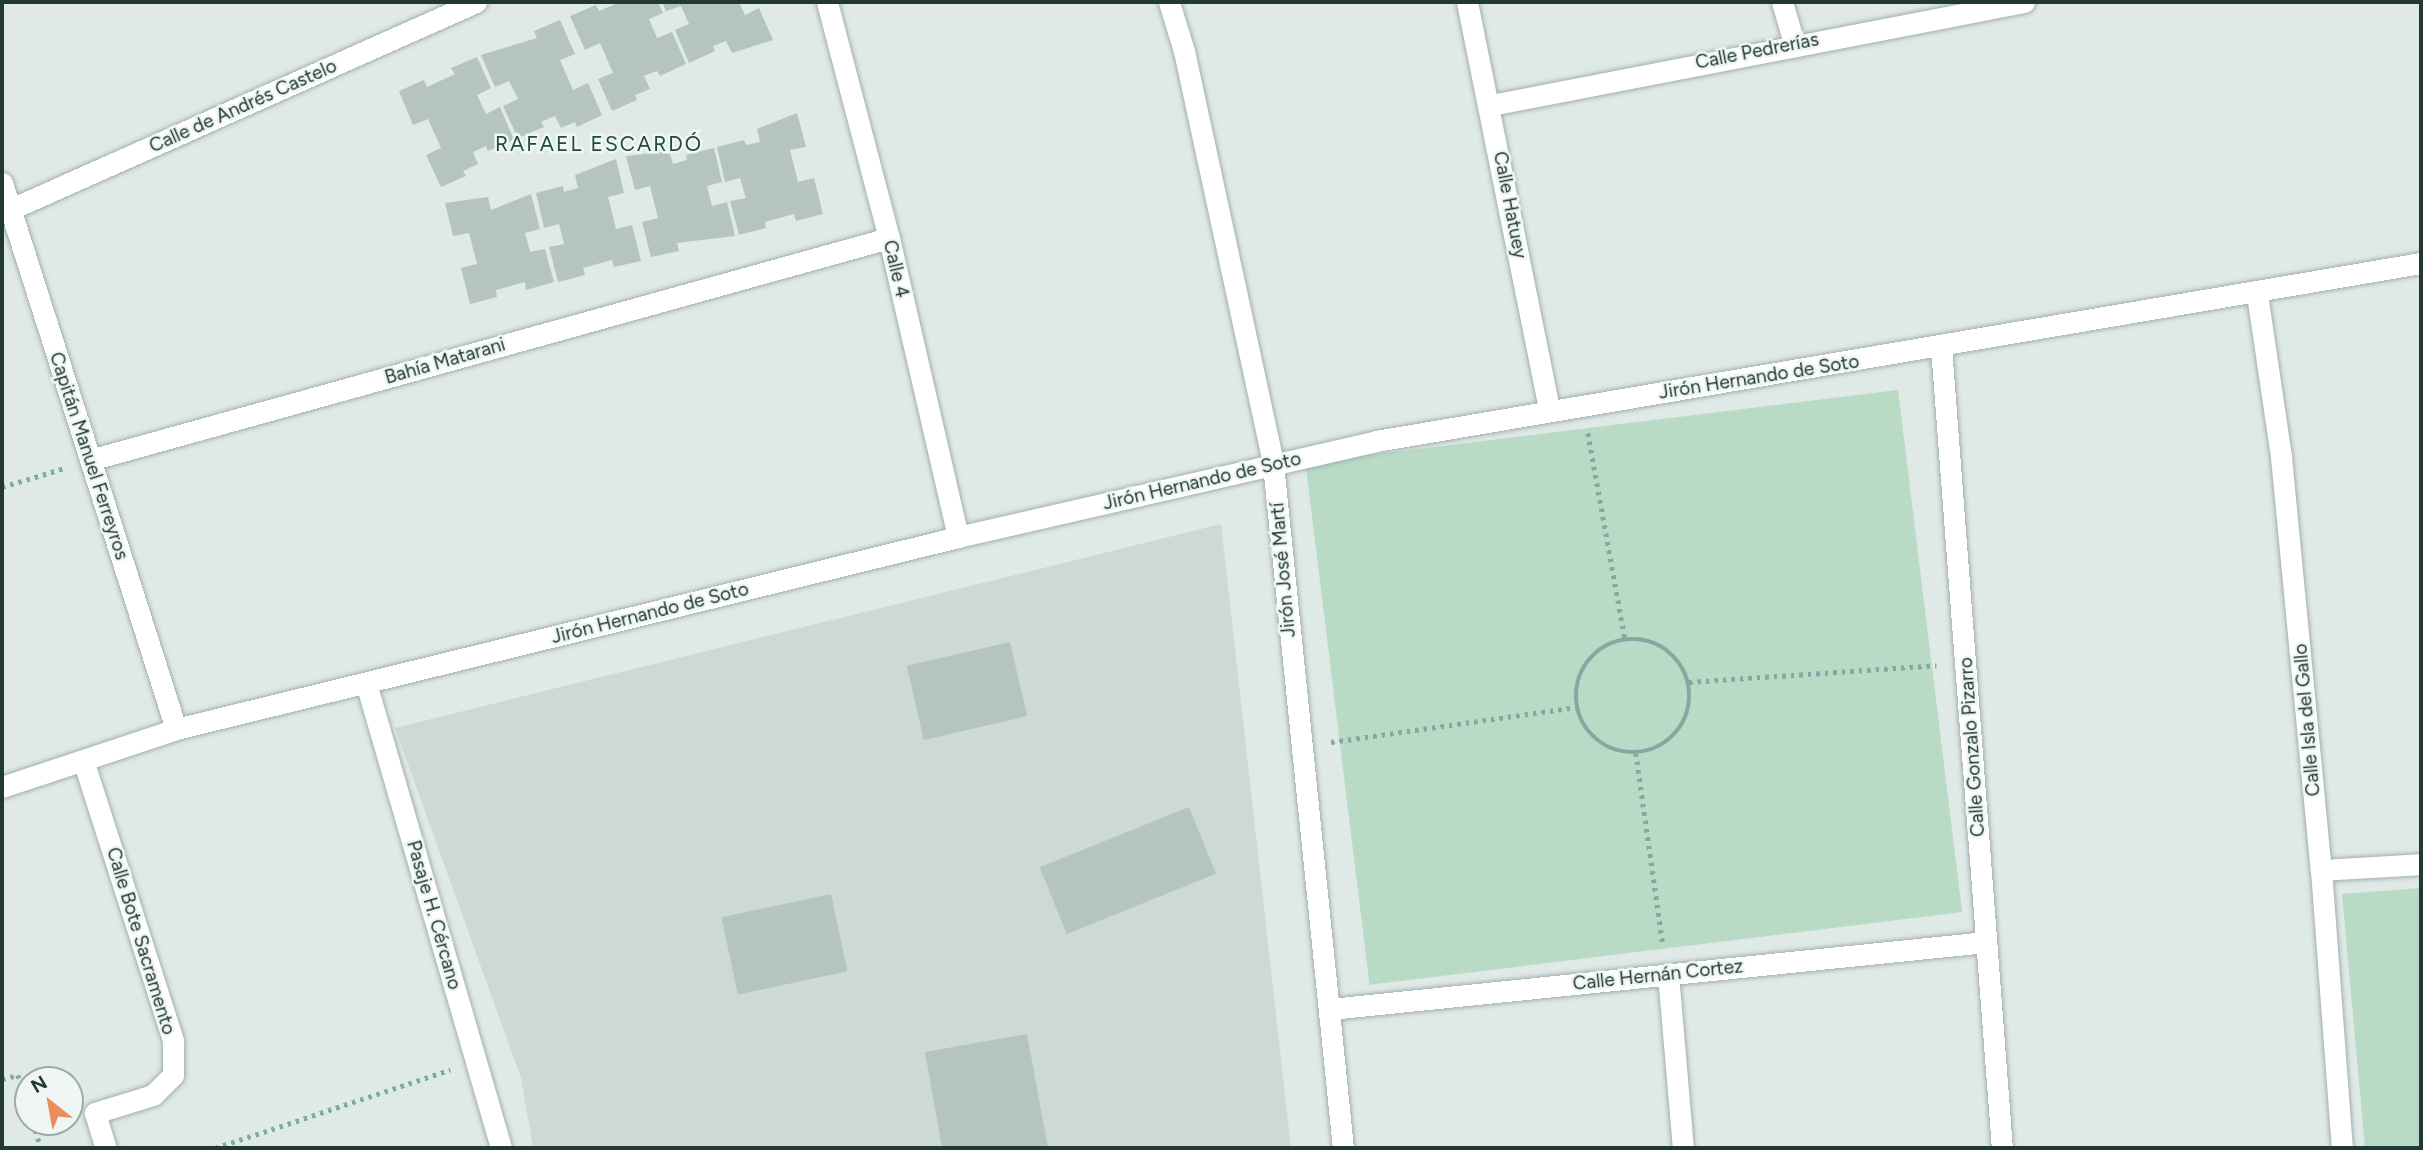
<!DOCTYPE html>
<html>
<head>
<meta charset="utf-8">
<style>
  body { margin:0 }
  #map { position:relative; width:2423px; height:1150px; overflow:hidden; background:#dfe9e6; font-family:Figtree,sans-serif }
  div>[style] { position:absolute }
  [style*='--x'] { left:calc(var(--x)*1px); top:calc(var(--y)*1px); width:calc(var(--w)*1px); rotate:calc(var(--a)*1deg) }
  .built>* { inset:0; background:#cdd9d5 }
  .green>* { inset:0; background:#b9dac5; transform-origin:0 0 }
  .building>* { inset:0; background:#b5c4bf; transform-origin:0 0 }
  .path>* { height:4.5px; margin-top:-2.25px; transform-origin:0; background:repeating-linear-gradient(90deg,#81aba2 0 3.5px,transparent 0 8.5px) }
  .path>.ring { margin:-2.25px; padding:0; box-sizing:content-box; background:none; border:4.5px solid #81aba2; border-radius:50% }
  .roads { filter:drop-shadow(0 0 2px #a2b0ad) drop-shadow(0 0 2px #a2b0ad) }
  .minor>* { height:21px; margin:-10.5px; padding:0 10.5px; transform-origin:10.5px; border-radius:10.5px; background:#fff }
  span { translate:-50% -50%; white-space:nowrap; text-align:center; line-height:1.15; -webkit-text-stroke:5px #eff6f3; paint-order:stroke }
  .street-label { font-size:19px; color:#213834 }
  .neighbourhood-label { font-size:21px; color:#1f4943; letter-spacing:2px }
  .frame { position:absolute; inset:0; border:4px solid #213834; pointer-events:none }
  .north { position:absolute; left:14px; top:1066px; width:70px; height:70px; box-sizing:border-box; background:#eff6f3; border:2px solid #9daaa7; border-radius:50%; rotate:329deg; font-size:19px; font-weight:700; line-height:28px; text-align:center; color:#213834 }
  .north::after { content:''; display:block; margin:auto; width:24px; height:32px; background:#e98d5e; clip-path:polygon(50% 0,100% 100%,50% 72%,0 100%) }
</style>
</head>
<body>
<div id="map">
  <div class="built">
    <div style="clip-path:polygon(1221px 524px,1291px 1148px,533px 1148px,521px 1078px,395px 728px)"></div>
  </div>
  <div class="green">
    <div style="left:1898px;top:390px;width:526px;height:597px;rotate:83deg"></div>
    <div style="clip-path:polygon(2421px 888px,2421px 1148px,2365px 1148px,2342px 894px)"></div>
  </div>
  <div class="building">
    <div style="clip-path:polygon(620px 2px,658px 2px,663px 13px,649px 19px,657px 38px,672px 32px,686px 64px,660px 76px,657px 71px,644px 76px,650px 89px,635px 95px,637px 100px,612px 111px,598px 79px,613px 73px,600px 43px,585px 50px,570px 16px,596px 5px,599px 11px)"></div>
    <div style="clip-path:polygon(662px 2px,739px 2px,745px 15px,759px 8px,773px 40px,732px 53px,726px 41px,713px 46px,715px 51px,689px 63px,675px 30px,689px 24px,681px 6px,666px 11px)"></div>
    <div style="clip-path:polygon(560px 20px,575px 54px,560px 60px,573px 90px,588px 83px,602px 115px,577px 127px,575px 122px,561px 128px,555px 116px,541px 122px,544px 127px,518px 138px,503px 106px,518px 99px,509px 81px,495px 87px,481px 55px,537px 38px,534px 31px)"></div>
    <div style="clip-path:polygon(477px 57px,491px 88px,477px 95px,486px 114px,500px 107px,514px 140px,488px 151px,486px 146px,473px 152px,478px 164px,463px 171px,466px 176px,441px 187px,426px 155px,441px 148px,428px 119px,413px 125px,399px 91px,424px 80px,427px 87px,455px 74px,451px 68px)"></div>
    <div style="clip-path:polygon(797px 113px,806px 147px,790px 150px,798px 182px,814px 178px,823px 214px,796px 221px,794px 214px,765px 222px,766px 228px,739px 235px,730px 201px,746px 198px,740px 178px,725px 182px,717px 147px,744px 140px,746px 145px,760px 142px,757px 129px)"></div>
    <div style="clip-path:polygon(714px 148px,722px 182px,707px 186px,712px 206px,727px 202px,735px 236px,677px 243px,679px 251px,651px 257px,642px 222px,658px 218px,650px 186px,635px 190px,626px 156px,669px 151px,673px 164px,687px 160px,686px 155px)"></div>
    <div style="clip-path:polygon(616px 159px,624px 193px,608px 197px,616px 229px,632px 225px,641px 261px,614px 267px,612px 260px,583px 268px,585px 275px,558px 282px,549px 247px,564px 244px,559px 224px,544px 228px,536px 193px,563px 186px,564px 192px,578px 188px,575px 175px)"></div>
    <div style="clip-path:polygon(531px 194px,540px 229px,525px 233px,530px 252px,545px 249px,554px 282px,526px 290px,525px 282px,496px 290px,497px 297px,470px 304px,461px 268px,477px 264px,469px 233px,453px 236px,445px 203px,488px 197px,491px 210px)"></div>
    <div style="left:1010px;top:642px;width:76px;height:106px;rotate:77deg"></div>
    <div style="left:1189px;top:807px;width:72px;height:161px;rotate:68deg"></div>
    <div style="left:831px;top:894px;width:79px;height:112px;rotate:78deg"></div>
    <div style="clip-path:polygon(1027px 1034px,1048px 1148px,942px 1148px,925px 1052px)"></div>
  </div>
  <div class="path">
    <div style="--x:1588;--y:433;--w:209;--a:79.8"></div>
    <div style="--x:2;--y:487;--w:66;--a:-16.8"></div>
    <div class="ring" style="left:1576px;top:639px;width:109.5px;height:109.5px"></div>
    <div style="--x:1689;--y:682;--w:248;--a:-3.9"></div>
    <div style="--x:1331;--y:742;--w:247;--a:-8.1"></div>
    <div style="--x:1636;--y:753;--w:195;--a:82"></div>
    <div style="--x:2;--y:1079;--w:16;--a:-14"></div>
    <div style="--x:18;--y:1075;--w:34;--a:73"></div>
    <div style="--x:33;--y:1122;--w:27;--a:73"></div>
    <div style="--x:215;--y:1148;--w:248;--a:-18.4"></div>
  </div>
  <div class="roads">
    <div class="minor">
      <div style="--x:827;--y:2;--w:244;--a:75.3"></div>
      <div style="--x:889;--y:238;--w:307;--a:77"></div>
      <div style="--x:1169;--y:2;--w:51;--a:73"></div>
      <div style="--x:1184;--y:51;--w:422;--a:77.8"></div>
      <div style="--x:1273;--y:464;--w:688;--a:84.16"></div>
      <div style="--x:1467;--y:2;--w:414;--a:78.6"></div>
      <div style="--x:1782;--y:2;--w:43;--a:73.7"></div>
      <div style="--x:1491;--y:105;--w:543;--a:-10.94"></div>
      <div style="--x:2;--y:183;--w:573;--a:72.32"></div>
      <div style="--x:2;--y:213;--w:519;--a:-24"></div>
      <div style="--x:2257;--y:294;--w:165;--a:81.6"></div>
      <div style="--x:2281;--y:457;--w:415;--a:84.5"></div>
      <div style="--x:2321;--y:870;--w:279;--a:85.7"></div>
      <div style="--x:1941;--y:347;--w:803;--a:85.65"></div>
      <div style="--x:90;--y:460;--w:829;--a:-15.53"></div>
      <div style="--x:366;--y:683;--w:484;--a:73.8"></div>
      <div style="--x:84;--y:763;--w:292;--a:72.2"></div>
      <div style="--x:173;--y:1041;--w:34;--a:90"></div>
      <div style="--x:173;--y:1075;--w:28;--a:135"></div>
      <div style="--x:153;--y:1095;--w:61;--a:162.8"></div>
      <div style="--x:95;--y:1113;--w:37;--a:73"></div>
      <div style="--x:2;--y:787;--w:183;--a:-18.4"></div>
      <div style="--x:176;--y:729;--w:805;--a:-13.79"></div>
      <div style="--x:958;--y:537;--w:429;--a:-12.9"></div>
      <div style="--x:1376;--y:441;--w:1060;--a:-9.67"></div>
      <div style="--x:2321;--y:870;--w:100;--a:-3.4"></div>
      <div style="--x:1668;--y:974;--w:175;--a:85.1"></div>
      <div style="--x:1330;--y:1009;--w:659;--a:-5.83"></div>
    </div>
  </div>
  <div class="street-label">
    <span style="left:1757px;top:51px;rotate:-11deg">Calle Pedrerías</span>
    <span style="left:243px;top:106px;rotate:-24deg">Calle de Andrés Castelo</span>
    <span style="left:1510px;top:205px;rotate:79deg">Calle Hatuey</span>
    <span style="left:896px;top:269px;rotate:77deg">Calle 4</span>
    <span style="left:445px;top:361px;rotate:-16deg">Bahía Matarani</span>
    <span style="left:1759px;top:377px;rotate:-9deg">Jirón Hernando de Soto</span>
    <span style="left:89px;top:456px;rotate:72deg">Capitán Manuel Ferreyros</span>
    <span style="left:1202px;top:481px;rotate:-13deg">Jirón Hernando de Soto</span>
    <span style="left:1283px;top:570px;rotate:-95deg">Jirón José Martí</span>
    <span style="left:650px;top:613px;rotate:-14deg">Jirón Hernando de Soto</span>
    <span style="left:2307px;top:720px;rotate:-95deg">Calle Isla del Gallo</span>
    <span style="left:1972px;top:747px;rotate:-94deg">Calle Gonzalo Pizarro</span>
    <span style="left:434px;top:915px;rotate:74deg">Pasaje H. Cércano</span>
    <span style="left:141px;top:941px;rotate:73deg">Calle Bote Sacramento</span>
    <span style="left:1658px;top:975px;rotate:-6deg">Calle Hernán Cortez</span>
  </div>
  <div class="neighbourhood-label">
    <span style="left:599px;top:144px">RAFAEL ESCARDÓ</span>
  </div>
  <div class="frame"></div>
  <div class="north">N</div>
</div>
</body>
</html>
